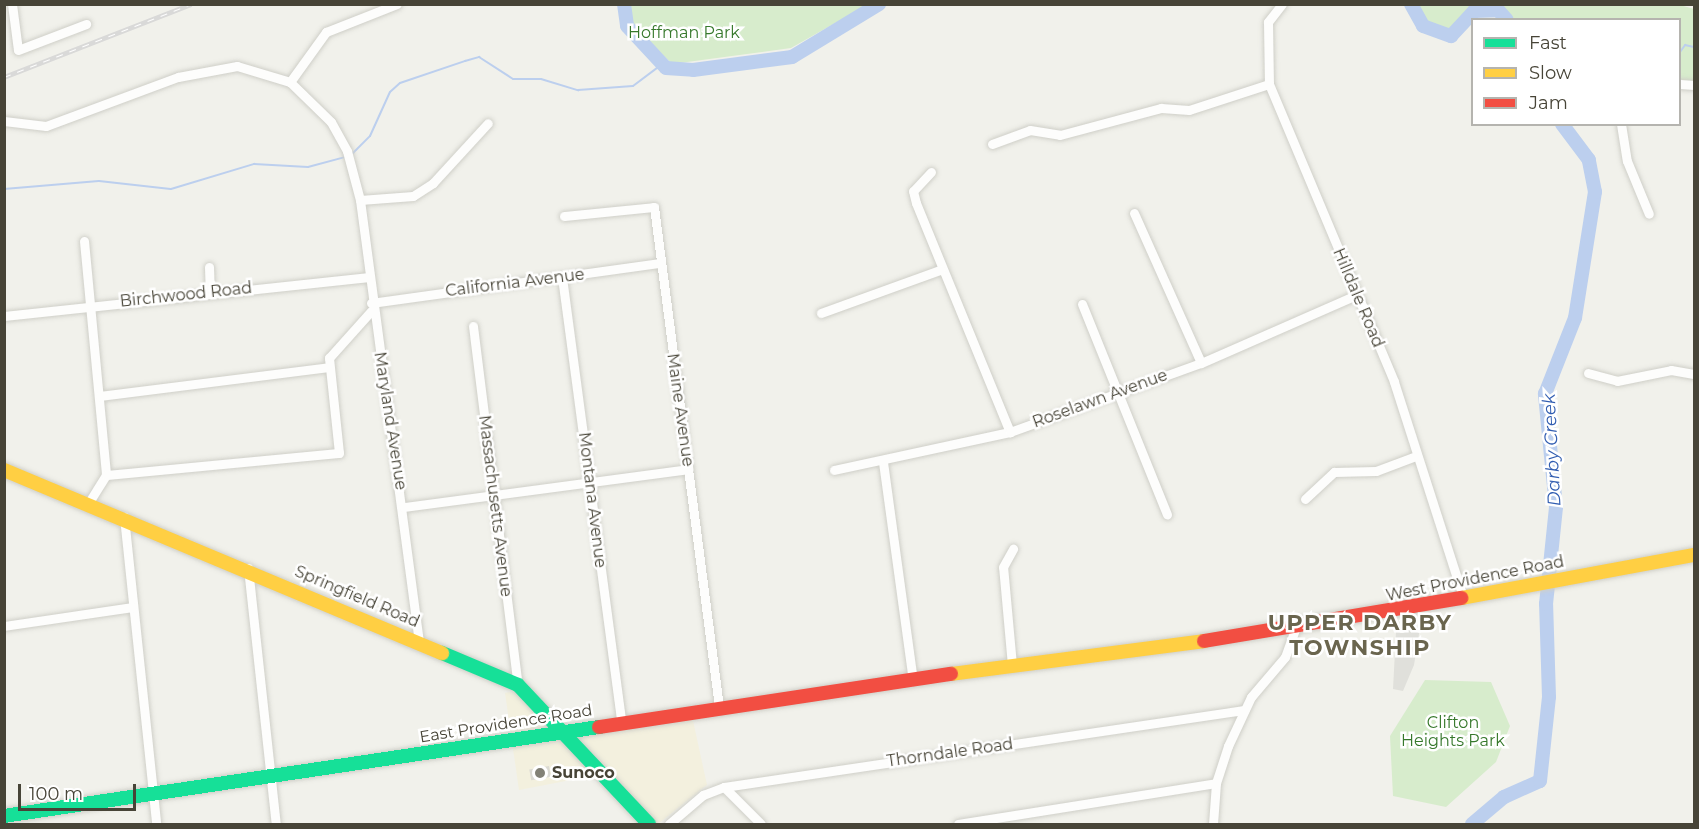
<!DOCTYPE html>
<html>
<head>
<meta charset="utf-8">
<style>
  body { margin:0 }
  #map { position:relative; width:1699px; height:829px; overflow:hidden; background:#f1f1eb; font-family:Montserrat,sans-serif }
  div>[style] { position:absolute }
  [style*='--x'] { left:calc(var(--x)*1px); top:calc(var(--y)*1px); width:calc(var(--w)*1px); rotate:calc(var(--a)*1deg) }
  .commercial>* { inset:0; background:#f3f0de }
  .green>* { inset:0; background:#d7eccc }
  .parking>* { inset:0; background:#e0e0db }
  .stream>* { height:2px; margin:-1px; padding:0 1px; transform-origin:1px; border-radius:1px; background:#bccfee }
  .river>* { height:14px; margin:-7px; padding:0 7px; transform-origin:7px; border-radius:7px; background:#bccfee }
  .building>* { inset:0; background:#dbdad3; transform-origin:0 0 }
  .roads { filter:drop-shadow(0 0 2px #cfcfc8) drop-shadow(0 0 2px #cfcfc8) }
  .street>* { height:9px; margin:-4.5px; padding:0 4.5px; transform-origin:4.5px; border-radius:4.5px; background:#fdfdfc }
  .fast>* { height:14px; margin:-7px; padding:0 7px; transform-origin:7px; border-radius:7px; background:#16e098 }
  .slow>* { height:14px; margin:-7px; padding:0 7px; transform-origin:7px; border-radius:7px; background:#ffcf43 }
  .jam>* { height:14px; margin:-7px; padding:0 7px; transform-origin:7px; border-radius:7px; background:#f24e42 }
  .rail>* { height:4.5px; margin-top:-2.25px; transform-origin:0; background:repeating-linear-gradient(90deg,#fff 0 7px,#d9d9d8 0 14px); box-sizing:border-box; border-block:2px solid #d9d9d8 }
  .dots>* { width:16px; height:16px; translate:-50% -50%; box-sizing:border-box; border:3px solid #fff; border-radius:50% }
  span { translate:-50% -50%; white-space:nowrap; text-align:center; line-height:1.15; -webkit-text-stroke:5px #fff; paint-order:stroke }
  .park-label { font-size:16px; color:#36782b }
  .street-label { font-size:16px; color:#474437 }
  .poi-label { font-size:16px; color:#474437; font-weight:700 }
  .left { translate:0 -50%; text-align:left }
  .water-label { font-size:18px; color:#315db1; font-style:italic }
  .district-label { font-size:22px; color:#6a654e; font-weight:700; letter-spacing:1.5px }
  .frame { position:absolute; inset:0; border:6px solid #474437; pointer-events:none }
  .legend { position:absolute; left:1471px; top:18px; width:210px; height:108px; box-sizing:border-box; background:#fff; border:2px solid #b5b4af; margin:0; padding:8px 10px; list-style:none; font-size:18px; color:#474437 }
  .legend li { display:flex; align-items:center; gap:12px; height:30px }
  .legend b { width:30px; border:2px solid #b5b4af }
  .scale { position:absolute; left:18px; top:784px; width:118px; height:27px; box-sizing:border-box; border:3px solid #474437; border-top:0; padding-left:8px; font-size:18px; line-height:21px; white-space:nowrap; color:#474437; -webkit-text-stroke:4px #fff; paint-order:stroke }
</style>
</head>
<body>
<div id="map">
  <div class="commercial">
    <div style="clip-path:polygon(516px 691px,545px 727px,577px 736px,692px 716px,707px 785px,658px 824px,607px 773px,519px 790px,505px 693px)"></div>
  </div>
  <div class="green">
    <div style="clip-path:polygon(629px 5px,629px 4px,867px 5px,791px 48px,672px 64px,631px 22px)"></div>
    <div style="clip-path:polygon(1411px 5px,1680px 5px,1694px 9px,1694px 85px,1680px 79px,1680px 20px,1507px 20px,1498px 10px,1474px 11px,1451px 36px,1423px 26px)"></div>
    <div style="clip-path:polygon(1425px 680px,1491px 682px,1510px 726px,1496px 762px,1446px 807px,1393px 796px,1390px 736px)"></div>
  </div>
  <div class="parking">
    <div style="clip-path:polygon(1411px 624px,1420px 628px,1414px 665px,1403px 691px,1393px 689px,1396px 632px,1404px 633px)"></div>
  </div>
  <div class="stream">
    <div style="--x:1680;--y:52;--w:9;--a:-54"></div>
    <div style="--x:1685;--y:45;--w:9;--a:13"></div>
    <div style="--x:351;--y:155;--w:27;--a:-45"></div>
    <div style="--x:370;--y:136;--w:48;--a:-65.6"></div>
    <div style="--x:390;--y:92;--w:13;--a:-42"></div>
    <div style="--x:400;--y:83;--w:69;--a:-18.7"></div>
    <div style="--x:465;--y:61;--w:15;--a:-16"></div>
    <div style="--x:479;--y:57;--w:40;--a:32.9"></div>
    <div style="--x:513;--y:79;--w:28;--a:0"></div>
    <div style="--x:541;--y:79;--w:39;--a:17"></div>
    <div style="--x:578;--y:90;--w:55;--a:-4.2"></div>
    <div style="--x:633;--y:86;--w:36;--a:-37"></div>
    <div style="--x:4;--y:189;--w:95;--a:-4.8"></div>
    <div style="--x:99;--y:181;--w:72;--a:6.3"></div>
    <div style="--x:171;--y:189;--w:87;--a:-16.8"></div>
    <div style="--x:254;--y:164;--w:54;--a:3.2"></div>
    <div style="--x:308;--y:167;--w:39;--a:-15"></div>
  </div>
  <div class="river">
    <div style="--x:624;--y:4;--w:22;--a:82"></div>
    <div style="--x:627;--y:26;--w:57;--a:47.1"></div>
    <div style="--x:666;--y:68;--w:27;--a:4"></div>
    <div style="--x:693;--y:70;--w:100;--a:-7.5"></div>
    <div style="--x:792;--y:57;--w:102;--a:-31.3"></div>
    <div style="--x:1411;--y:4;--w:25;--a:61"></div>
    <div style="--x:1423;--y:26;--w:30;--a:20"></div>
    <div style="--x:1451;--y:36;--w:34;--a:-47"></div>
    <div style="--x:1474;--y:11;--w:24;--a:-2"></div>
    <div style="--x:1498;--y:10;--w:13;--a:48"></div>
    <div style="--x:1472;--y:824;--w:42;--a:-40.2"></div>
    <div style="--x:1504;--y:797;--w:39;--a:-24"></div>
    <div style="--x:1540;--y:781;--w:84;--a:-83.9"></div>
    <div style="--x:1549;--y:697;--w:93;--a:-91.8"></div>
    <div style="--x:1546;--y:604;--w:98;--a:-84.1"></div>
    <div style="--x:1556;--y:507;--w:114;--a:-95.6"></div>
    <div style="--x:1545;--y:394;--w:82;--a:-68.5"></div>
    <div style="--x:1575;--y:318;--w:128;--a:-81"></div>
    <div style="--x:1595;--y:192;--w:33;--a:-101"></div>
    <div style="--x:1589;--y:160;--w:45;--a:-126.9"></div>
  </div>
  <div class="building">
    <div style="left:549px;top:766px;width:11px;height:20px;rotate:80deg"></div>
  </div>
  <div class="roads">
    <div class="street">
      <div style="--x:12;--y:4;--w:46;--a:82.6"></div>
      <div style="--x:18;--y:50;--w:73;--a:-20.9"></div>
      <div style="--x:1282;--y:4;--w:23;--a:128"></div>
      <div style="--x:1268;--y:22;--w:62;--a:89.1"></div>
      <div style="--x:1269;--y:84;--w:323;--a:67.2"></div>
      <div style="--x:1394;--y:382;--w:226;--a:72.2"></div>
      <div style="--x:290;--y:82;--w:62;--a:-54.2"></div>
      <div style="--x:326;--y:32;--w:76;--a:-21.5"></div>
      <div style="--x:1680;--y:84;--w:14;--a:4"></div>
      <div style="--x:4;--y:121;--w:42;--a:6.8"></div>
      <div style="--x:46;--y:126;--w:141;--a:-20.4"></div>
      <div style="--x:178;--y:77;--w:60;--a:-10.6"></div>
      <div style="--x:237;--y:66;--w:55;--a:16.8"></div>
      <div style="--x:290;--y:82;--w:57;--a:44.3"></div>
      <div style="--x:331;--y:122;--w:33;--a:61"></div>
      <div style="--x:347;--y:151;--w:51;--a:75.1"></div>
      <div style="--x:360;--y:200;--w:446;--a:82.4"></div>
      <div style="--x:1621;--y:124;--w:37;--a:81"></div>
      <div style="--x:1627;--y:161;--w:57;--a:67.5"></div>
      <div style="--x:992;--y:144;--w:40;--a:-20.2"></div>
      <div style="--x:1030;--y:130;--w:30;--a:9"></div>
      <div style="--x:1060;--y:135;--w:105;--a:-15"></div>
      <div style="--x:1161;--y:108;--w:28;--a:4"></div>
      <div style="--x:1189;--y:110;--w:84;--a:-18"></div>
      <div style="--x:931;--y:172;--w:26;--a:133"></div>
      <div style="--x:913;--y:191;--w:12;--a:76"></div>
      <div style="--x:916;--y:203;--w:248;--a:67.7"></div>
      <div style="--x:360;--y:200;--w:53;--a:-4.3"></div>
      <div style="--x:413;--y:196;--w:24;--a:-33"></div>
      <div style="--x:433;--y:183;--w:81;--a:-47.5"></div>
      <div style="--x:1134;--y:213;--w:164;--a:65.9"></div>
      <div style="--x:564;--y:216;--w:90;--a:-5.7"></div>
      <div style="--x:654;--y:207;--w:504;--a:82.59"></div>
      <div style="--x:84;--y:241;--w:235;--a:84.6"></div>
      <div style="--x:106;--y:475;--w:32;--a:122"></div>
      <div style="--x:209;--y:267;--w:26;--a:88"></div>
      <div style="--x:562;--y:277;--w:449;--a:82.4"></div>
      <div style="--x:371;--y:303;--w:292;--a:-7.9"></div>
      <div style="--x:1082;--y:304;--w:227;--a:68"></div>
      <div style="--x:821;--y:313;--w:127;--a:-19.9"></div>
      <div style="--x:4;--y:316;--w:365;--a:-6.1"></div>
      <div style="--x:473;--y:326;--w:362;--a:82.9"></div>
      <div style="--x:1588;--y:373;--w:30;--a:15"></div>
      <div style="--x:1617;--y:381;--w:55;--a:-11.5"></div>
      <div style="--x:1671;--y:370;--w:23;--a:10"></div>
      <div style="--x:100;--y:396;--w:230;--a:-7.2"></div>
      <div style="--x:883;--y:462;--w:221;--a:82.2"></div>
      <div style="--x:834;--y:470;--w:180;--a:-12.2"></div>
      <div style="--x:1010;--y:432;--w:203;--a:-19.9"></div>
      <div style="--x:1201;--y:363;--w:169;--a:-23.7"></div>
      <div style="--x:106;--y:475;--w:234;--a:-5.4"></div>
      <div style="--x:339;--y:453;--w:96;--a:-96"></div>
      <div style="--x:329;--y:358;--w:64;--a:-48.1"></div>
      <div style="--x:1305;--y:499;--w:40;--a:-43"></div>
      <div style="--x:1334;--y:472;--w:42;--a:-1.4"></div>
      <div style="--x:1376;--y:471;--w:43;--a:-20.6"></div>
      <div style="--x:404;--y:507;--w:287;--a:-7.6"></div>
      <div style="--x:124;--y:517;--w:309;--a:84"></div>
      <div style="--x:248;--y:568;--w:258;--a:83.8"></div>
      <div style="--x:4;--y:626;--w:129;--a:-8.4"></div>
      <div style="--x:1012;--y:665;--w:98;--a:-95.2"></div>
      <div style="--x:1003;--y:567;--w:21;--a:-61"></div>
      <div style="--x:724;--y:787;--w:52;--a:45"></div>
      <div style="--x:669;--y:824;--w:45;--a:-40.5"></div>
      <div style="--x:703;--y:795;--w:22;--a:-21"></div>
      <div style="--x:724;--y:787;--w:526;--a:-8.42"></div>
      <div style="--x:958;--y:824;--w:261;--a:-9"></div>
      <div style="--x:1213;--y:824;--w:41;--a:-85.8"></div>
      <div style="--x:1216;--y:783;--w:39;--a:-72"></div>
      <div style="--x:1228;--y:746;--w:54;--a:-64.9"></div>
      <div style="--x:1251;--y:697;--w:52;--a:-49.6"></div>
      <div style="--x:1285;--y:657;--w:30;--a:-70"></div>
    </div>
    <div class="fast">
      <div style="--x:442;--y:653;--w:82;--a:22.8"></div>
      <div style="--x:518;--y:685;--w:191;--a:46.7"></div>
      <div style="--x:4;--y:816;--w:602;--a:-8.51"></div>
    </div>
    <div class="slow">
      <div style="--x:4;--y:470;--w:475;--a:22.7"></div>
      <div style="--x:1461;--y:598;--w:237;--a:-10.5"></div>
      <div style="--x:951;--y:674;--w:255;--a:-7.4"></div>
    </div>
    <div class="jam">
      <div style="--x:1204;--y:641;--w:261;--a:-9.5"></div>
      <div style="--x:599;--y:727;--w:356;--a:-8.6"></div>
    </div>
  </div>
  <div class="rail">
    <div style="--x:4;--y:77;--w:201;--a:-21.3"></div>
  </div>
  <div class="dots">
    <div style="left:540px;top:773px;background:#828176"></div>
  </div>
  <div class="park-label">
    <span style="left:684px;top:33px">Hoffman Park</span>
    <span style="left:1453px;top:732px">Clifton<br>Heights Park</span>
  </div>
  <div class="street-label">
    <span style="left:515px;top:283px;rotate:-7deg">California Avenue</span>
    <span style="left:186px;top:295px;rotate:-6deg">Birchwood Road</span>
    <span style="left:1358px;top:298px;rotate:67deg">Hilldale Road</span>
    <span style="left:1100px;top:399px;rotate:-20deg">Roselawn Avenue</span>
    <span style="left:680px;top:410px;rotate:82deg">Maine Avenue</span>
    <span style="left:390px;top:421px;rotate:81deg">Maryland Avenue</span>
    <span style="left:592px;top:500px;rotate:83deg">Montana Avenue</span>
    <span style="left:495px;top:506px;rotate:83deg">Massachusetts Avenue</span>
    <span style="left:1475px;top:579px;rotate:-11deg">West Providence Road</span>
    <span style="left:357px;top:597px;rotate:23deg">Springfield Road</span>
    <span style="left:506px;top:724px;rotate:-9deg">East Providence Road</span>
    <span style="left:950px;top:753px;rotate:-8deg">Thorndale Road</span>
  </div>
  <div class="poi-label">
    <span class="left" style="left:552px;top:773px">Sunoco</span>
  </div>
  <div class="water-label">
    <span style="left:1552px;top:450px;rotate:-93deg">Darby Creek</span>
  </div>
  <div class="district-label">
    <span style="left:1360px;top:635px">UPPER DARBY<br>TOWNSHIP</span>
  </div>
  <div class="frame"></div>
  <ul class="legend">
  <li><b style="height:8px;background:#16e098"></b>Fast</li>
  <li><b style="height:8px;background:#ffcf43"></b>Slow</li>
  <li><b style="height:8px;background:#f24e42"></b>Jam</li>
  </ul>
  <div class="scale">100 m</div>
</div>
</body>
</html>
